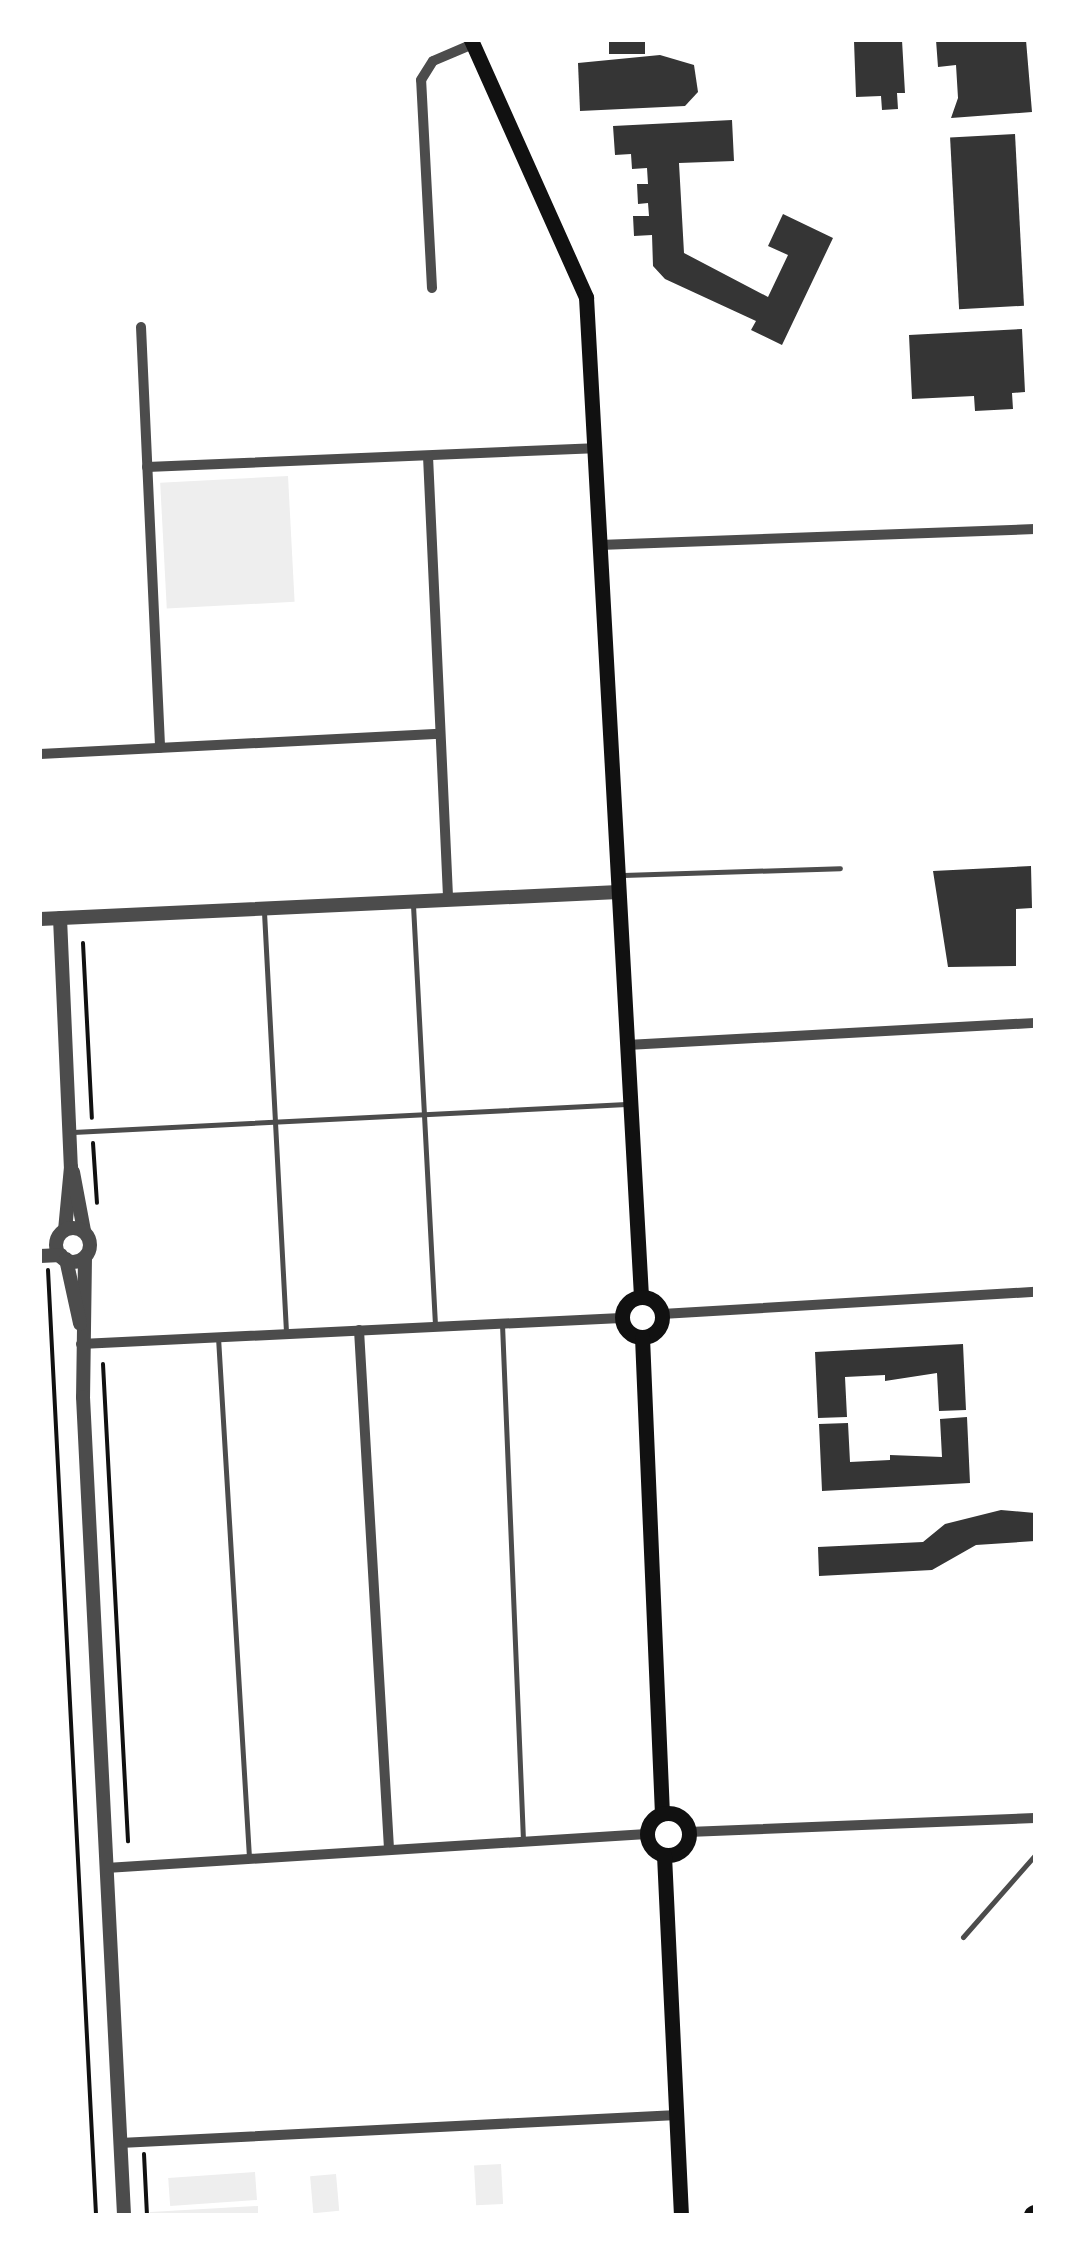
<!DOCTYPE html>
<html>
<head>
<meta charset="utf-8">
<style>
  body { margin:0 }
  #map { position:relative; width:1075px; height:2255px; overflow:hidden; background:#fff; font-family:"Golos Text",sans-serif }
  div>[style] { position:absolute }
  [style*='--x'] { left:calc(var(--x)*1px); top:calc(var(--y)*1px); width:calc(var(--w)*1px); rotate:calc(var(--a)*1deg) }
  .green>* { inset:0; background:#eee; transform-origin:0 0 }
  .building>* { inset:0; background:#353535; transform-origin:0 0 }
  .path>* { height:4px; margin:-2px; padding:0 2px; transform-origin:2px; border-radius:2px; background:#111 }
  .service>* { height:5px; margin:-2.5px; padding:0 2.5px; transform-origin:2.5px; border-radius:2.5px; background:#4c4c4c }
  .minor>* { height:10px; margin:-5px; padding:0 5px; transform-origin:5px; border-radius:5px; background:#4c4c4c }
  .tertiary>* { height:14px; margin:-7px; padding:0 7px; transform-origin:7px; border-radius:7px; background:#4c4c4c }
  .tertiary>.ring { margin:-7px; padding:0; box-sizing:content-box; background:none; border:14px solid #4c4c4c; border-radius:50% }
  .secondary>* { height:15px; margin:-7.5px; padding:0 7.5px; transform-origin:7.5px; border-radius:7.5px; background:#111 }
  .secondary>.ring { margin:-7.5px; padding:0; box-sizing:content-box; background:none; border:15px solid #111; border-radius:50% }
  .primary>* { height:18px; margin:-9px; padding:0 9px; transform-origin:9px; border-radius:9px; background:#111 }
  span { translate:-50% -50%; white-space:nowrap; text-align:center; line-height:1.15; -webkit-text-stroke:8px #fff; paint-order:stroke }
  .frame { position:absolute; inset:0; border:42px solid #fff; pointer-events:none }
</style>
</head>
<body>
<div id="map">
  <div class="green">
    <div style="left:288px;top:476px;width:126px;height:128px;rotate:87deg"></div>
    <div style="left:501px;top:2164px;width:40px;height:27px;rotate:87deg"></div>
    <div style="left:255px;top:2172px;width:28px;height:87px;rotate:86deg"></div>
    <div style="left:336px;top:2174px;width:37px;height:26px;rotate:85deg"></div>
    <div style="clip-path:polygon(258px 2206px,258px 2215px,150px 2215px,150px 2212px)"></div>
  </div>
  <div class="building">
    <div style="left:609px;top:40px;width:36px;height:14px"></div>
    <div style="clip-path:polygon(902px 40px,905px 93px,897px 93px,898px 109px,882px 110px,881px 96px,856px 97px,854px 41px)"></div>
    <div style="clip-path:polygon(936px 40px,1026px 40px,1032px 112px,951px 118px,958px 98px,956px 65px,938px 67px)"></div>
    <div style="clip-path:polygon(660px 55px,694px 65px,698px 92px,685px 106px,580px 111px,578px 63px)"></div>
    <div style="clip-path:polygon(732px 120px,734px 161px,679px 163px,684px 253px,768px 297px,788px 255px,768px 246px,783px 214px,833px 238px,782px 345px,751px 330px,756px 321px,665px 279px,653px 266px,652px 235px,634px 236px,633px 216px,649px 216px,648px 203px,638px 204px,637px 184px,648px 184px,647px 168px,632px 169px,631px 154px,615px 155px,613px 126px)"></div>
    <div style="left:1015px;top:134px;width:172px;height:65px;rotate:87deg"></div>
    <div style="clip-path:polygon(1022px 329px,1025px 392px,1012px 393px,1013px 409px,975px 411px,974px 396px,912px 399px,909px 335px)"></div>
    <div style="clip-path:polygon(1031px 866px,1032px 908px,1016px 909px,1016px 966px,948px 967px,933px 871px)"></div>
    <div style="clip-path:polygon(963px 1344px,966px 1410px,939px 1411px,937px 1373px,885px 1381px,885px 1375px,845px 1377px,847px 1417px,818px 1418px,815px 1352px)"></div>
    <div style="clip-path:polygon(967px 1417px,970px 1483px,822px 1491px,819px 1424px,848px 1423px,850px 1462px,890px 1460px,890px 1455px,942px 1457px,940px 1419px)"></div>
    <div style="clip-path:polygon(1001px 1510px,1035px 1513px,1035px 1541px,976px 1545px,932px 1570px,819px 1576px,818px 1547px,923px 1542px,945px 1524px)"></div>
  </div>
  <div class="path">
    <div style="--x:83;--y:943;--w:175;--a:87.1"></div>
    <div style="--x:40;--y:1105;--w:115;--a:90"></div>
    <div style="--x:93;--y:1143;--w:60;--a:86.2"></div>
    <div style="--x:48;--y:1270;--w:946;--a:87.09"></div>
    <div style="--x:103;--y:1364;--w:478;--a:87"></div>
    <div style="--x:144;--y:2154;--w:61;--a:87.2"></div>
  </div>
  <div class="service">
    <div style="--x:623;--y:875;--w:217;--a:-1.8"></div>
    <div style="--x:413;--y:905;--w:422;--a:87"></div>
    <div style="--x:264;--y:912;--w:423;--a:87"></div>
    <div style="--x:73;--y:1132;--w:554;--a:-2.9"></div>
    <div style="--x:502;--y:1324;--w:516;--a:87.67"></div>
    <div style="--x:218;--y:1337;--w:522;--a:86.59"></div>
    <div style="--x:963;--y:1937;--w:109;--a:-48.7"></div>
  </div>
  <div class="minor">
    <div style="--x:432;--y:288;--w:208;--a:-93"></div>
    <div style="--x:421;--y:80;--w:22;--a:-58"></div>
    <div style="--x:433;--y:61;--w:43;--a:-23"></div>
    <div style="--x:141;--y:327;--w:421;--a:87.4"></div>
    <div style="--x:428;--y:456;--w:443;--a:87.4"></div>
    <div style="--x:147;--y:467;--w:447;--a:-2.4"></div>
    <div style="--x:599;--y:545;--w:436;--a:-2.1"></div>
    <div style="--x:40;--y:754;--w:400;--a:-2.9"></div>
    <div style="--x:627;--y:1045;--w:409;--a:-3.1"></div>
    <div style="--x:662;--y:1314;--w:374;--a:-3.4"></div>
    <div style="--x:359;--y:1330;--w:520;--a:86.69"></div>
    <div style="--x:81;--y:1344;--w:541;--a:-2.76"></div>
    <div style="--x:688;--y:1832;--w:347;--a:-2.3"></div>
    <div style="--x:106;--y:1868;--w:542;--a:-3.6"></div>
    <div style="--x:120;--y:2143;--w:558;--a:-2.88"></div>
  </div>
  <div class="tertiary">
    <div style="--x:60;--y:918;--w:249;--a:87.5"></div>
    <div style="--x:71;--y:1167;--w:63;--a:95.4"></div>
    <div style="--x:40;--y:919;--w:579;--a:-2.67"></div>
    <div style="--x:73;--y:1172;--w:60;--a:79.4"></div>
    <div class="ring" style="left:56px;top:1228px;width:20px;height:20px"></div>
    <div style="--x:40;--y:1256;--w:21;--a:-3"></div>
    <div style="--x:85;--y:1257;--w:140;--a:90.8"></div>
    <div style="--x:83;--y:1397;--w:819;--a:87.13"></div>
    <div style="--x:66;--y:1259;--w:66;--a:77.7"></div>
  </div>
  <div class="secondary">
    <div style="--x:471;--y:40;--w:282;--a:65.9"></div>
    <div style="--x:586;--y:297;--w:1001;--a:86.85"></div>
    <div class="ring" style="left:622px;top:1297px;width:25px;height:25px"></div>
    <div style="--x:642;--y:1337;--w:477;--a:87.6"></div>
    <div class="ring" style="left:647px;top:1813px;width:27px;height:27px"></div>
    <div style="--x:664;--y:1855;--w:360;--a:87.3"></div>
  </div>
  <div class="primary">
    <div style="--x:1033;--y:2215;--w:2;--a:-27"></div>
  </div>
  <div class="frame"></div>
</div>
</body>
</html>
